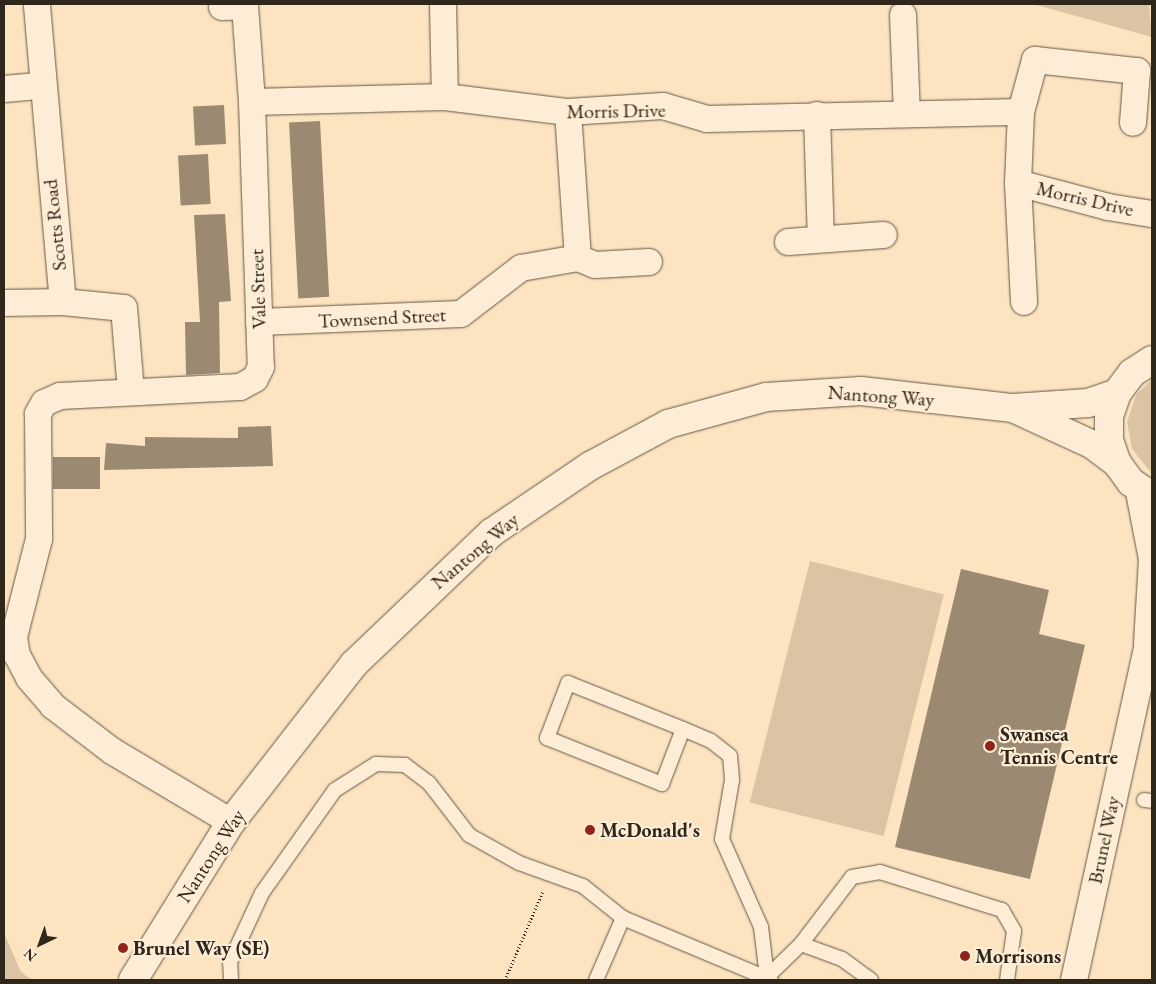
<!DOCTYPE html>
<html>
<head>
<meta charset="utf-8">
<style>
  body { margin:0 }
  #map { position:relative; width:1156px; height:984px; overflow:hidden; background:#fde4c0; font-family:"EB Garamond",serif }
  div>[style] { position:absolute }
  [style*='--x'] { left:calc(var(--x)*1px); top:calc(var(--y)*1px); width:calc(var(--w)*1px); rotate:calc(var(--a)*1deg) }
  .green>* { inset:0; background:#dac4a4; transform-origin:0 0 }
  .building>* { inset:0; background:#9b8971; transform-origin:0 0 }
  .path>* { height:3px; margin-top:-1.5px; transform-origin:0; background:repeating-linear-gradient(90deg,#30271b 0 1px,transparent 0 3.5px) }
  .roads { filter:drop-shadow(0 0 1px #635644) drop-shadow(0 0 1px #635644) }
  .service>* { height:14px; margin:-7px; padding:0 7px; transform-origin:7px; border-radius:7px; background:#feedd6 }
  .minor>* { height:26px; margin:-13px; padding:0 13px; transform-origin:13px; border-radius:13px; background:#feedd6 }
  .tertiary>* { height:28px; margin:-14px; padding:0 14px; transform-origin:14px; border-radius:14px; background:#feedd6 }
  .dots>* { width:14px; height:14px; translate:-50% -50%; box-sizing:border-box; border:2px solid #feedd6; border-radius:50% }
  span { translate:-50% -50%; white-space:nowrap; text-align:center; line-height:1.15; -webkit-text-stroke:4.5px #feedd6; paint-order:stroke }
  .street-label { font-size:20px; color:#30271b }
  .poi-label { font-size:20px; color:#30271b; font-weight:700 }
  .left { translate:0 -50%; text-align:left }
  .frame { position:absolute; inset:0; border:5px solid #30271b; pointer-events:none }
  .north { position:absolute; left:15px; top:919px; width:50px; height:50px; -webkit-text-stroke:4px #feedd6; paint-order:stroke; rotate:222deg; font-size:14px; font-weight:700; line-height:20px; text-align:center; color:#30271b }
  .north::after { content:''; display:block; margin:auto; width:18px; height:22px; background:#30271b; clip-path:polygon(50% 0,100% 100%,50% 72%,0 100%) }
</style>
</head>
<body>
<div id="map">
  <div class="green">
    <div style="clip-path:polygon(1033px 4px,1149px 4px,1152px 37px)"></div>
    <div style="clip-path:polygon(1152px 379px,1152px 474px,1132px 449px,1127px 422px,1136px 395px)"></div>
    <div style="left:810px;top:561px;width:138px;height:249px;rotate:14deg"></div>
    <div style="clip-path:polygon(4px 933px,21px 972px,32px 980px,4px 980px)"></div>
  </div>
  <div class="building">
    <div style="left:224px;top:105px;width:39px;height:31px;rotate:87deg"></div>
    <div style="left:320px;top:121px;width:176px;height:31px;rotate:87deg"></div>
    <div style="left:208px;top:154px;width:50px;height:30px;rotate:87deg"></div>
    <div style="clip-path:polygon(225px 214px,231px 301px,219px 302px,220px 373px,186px 375px,185px 322px,200px 322px,194px 215px)"></div>
    <div style="clip-path:polygon(271px 426px,273px 466px,104px 470px,106px 443px,145px 446px,145px 437px,238px 438px,238px 427px)"></div>
    <div style="left:53px;top:457px;width:47px;height:32px"></div>
    <div style="clip-path:polygon(961px 569px,1049px 590px,1039px 634px,1085px 645px,1030px 879px,895px 847px)"></div>
  </div>
  <div class="path">
    <div style="--x:505;--y:980;--w:97;--a:-66.9"></div>
  </div>
  <div class="roads">
    <div class="service">
      <div style="--x:683;--y:729;--w:59;--a:110.9"></div>
      <div style="--x:662;--y:784;--w:124;--a:-158.2"></div>
      <div style="--x:547;--y:738;--w:59;--a:-69.1"></div>
      <div style="--x:568;--y:683;--w:124;--a:21.8"></div>
      <div style="--x:683;--y:729;--w:30;--a:23"></div>
      <div style="--x:711;--y:741;--w:24;--a:38"></div>
      <div style="--x:730;--y:756;--w:24;--a:85"></div>
      <div style="--x:732;--y:780;--w:60;--a:99.6"></div>
      <div style="--x:722;--y:839;--w:96;--a:66.1"></div>
      <div style="--x:761;--y:927;--w:50;--a:83.2"></div>
      <div style="--x:1144;--y:800;--w:8;--a:7"></div>
      <div style="--x:801;--y:944;--w:44;--a:20.1"></div>
      <div style="--x:842;--y:959;--w:36;--a:36"></div>
      <div style="--x:767;--y:977;--w:47;--a:-44.1"></div>
      <div style="--x:801;--y:944;--w:84;--a:-52.7"></div>
      <div style="--x:852;--y:877;--w:28;--a:-10"></div>
      <div style="--x:880;--y:872;--w:128;--a:17.3"></div>
      <div style="--x:1002;--y:910;--w:24;--a:60"></div>
      <div style="--x:1014;--y:931;--w:49;--a:98.1"></div>
      <div style="--x:231;--y:979;--w:17;--a:-93"></div>
      <div style="--x:230;--y:962;--w:76;--a:-65.1"></div>
      <div style="--x:262;--y:893;--w:126;--a:-54.7"></div>
      <div style="--x:335;--y:790;--w:49;--a:-32.4"></div>
      <div style="--x:376;--y:764;--w:29;--a:2"></div>
      <div style="--x:405;--y:765;--w:30;--a:37"></div>
      <div style="--x:429;--y:783;--w:66;--a:52.4"></div>
      <div style="--x:469;--y:835;--w:57;--a:29.2"></div>
      <div style="--x:519;--y:863;--w:68;--a:19.8"></div>
      <div style="--x:583;--y:886;--w:51;--a:38.7"></div>
      <div style="--x:623;--y:918;--w:160;--a:22.7"></div>
      <div style="--x:596;--y:980;--w:68;--a:-66.5"></div>
    </div>
    <div class="minor">
      <div style="--x:443;--y:4;--w:93;--a:88.8"></div>
      <div style="--x:37;--y:6;--w:297;--a:85"></div>
      <div style="--x:63;--y:302;--w:61;--a:5.6"></div>
      <div style="--x:124;--y:308;--w:84;--a:85.2"></div>
      <div style="--x:222;--y:7;--w:23;--a:-2"></div>
      <div style="--x:245;--y:6;--w:96;--a:85.8"></div>
      <div style="--x:252;--y:102;--w:265;--a:88.1"></div>
      <div style="--x:261;--y:367;--w:13;--a:117"></div>
      <div style="--x:255;--y:379;--w:17;--a:152"></div>
      <div style="--x:240;--y:387;--w:180;--a:177.1"></div>
      <div style="--x:60;--y:396;--w:17;--a:156"></div>
      <div style="--x:44;--y:403;--w:13;--a:119"></div>
      <div style="--x:38;--y:414;--w:125;--a:89.5"></div>
      <div style="--x:39;--y:539;--w:101;--a:104.3"></div>
      <div style="--x:14;--y:637;--w:18;--a:81"></div>
      <div style="--x:17;--y:655;--w:26;--a:62"></div>
      <div style="--x:29;--y:678;--w:37;--a:49"></div>
      <div style="--x:53;--y:706;--w:74;--a:37.3"></div>
      <div style="--x:112;--y:751;--w:139;--a:30.8"></div>
      <div style="--x:903;--y:15;--w:99;--a:87.7"></div>
      <div style="--x:4;--y:89;--w:37;--a:-5"></div>
      <div style="--x:252;--y:102;--w:193;--a:-1.5"></div>
      <div style="--x:445;--y:97;--w:124;--a:7"></div>
      <div style="--x:568;--y:112;--w:95;--a:-3.6"></div>
      <div style="--x:663;--y:106;--w:46;--a:16.5"></div>
      <div style="--x:707;--y:119;--w:314;--a:-1.3"></div>
      <div style="--x:1021;--y:112;--w:71;--a:92.4"></div>
      <div style="--x:1018;--y:183;--w:93;--a:14.9"></div>
      <div style="--x:1108;--y:207;--w:45;--a:9"></div>
      <div style="--x:568;--y:112;--w:146;--a:86.1"></div>
      <div style="--x:578;--y:258;--w:18;--a:22"></div>
      <div style="--x:595;--y:265;--w:54;--a:-3.2"></div>
      <div style="--x:1021;--y:112;--w:54;--a:-74.9"></div>
      <div style="--x:1035;--y:60;--w:103;--a:6.2"></div>
      <div style="--x:1137;--y:71;--w:52;--a:94.4"></div>
      <div style="--x:817;--y:115;--w:124;--a:88.2"></div>
      <div style="--x:1018;--y:183;--w:119;--a:87.1"></div>
      <div style="--x:788;--y:242;--w:96;--a:-4.2"></div>
      <div style="--x:4;--y:303;--w:59;--a:-1"></div>
      <div style="--x:259;--y:322;--w:202;--a:-2.3"></div>
      <div style="--x:461;--y:314;--w:76;--a:-37.5"></div>
      <div style="--x:521;--y:268;--w:58;--a:-10"></div>
      <div style="--x:1138;--y:487;--w:73;--a:79"></div>
      <div style="--x:1152;--y:559;--w:83;--a:93.4"></div>
      <div style="--x:1074;--y:980;--w:362;--a:-77.6"></div>
    </div>
    <div class="tertiary">
      <div style="--x:1152;--y:360;--w:24;--a:147"></div>
      <div style="--x:1132;--y:373;--w:25;--a:127"></div>
      <div style="--x:1117;--y:393;--w:24;--a:109"></div>
      <div style="--x:1109;--y:416;--w:24;--a:90"></div>
      <div style="--x:1109;--y:440;--w:24;--a:71"></div>
      <div style="--x:1117;--y:463;--w:24;--a:54"></div>
      <div style="--x:1131;--y:482;--w:25;--a:34"></div>
      <div style="--x:1013;--y:408;--w:88;--a:24.8"></div>
      <div style="--x:1093;--y:445;--w:30;--a:37"></div>
      <div style="--x:133;--y:980;--w:186;--a:-58.2"></div>
      <div style="--x:231;--y:822;--w:200;--a:-52.1"></div>
      <div style="--x:354;--y:664;--w:190;--a:-43.7"></div>
      <div style="--x:491;--y:533;--w:120;--a:-34.1"></div>
      <div style="--x:590;--y:466;--w:89;--a:-28.3"></div>
      <div style="--x:668;--y:424;--w:102;--a:-15.4"></div>
      <div style="--x:766;--y:397;--w:95;--a:-3.6"></div>
      <div style="--x:861;--y:391;--w:153;--a:6.4"></div>
      <div style="--x:1013;--y:408;--w:75;--a:-3.8"></div>
      <div style="--x:1088;--y:403;--w:31;--a:-19"></div>
    </div>
  </div>
  <div class="dots">
    <div style="left:990px;top:746px;background:#8f2418"></div>
    <div style="left:590px;top:830px;background:#8f2418"></div>
    <div style="left:123px;top:948px;background:#8f2418"></div>
    <div style="left:965px;top:956px;background:#8f2418"></div>
  </div>
  <div class="street-label">
    <span style="left:616px;top:111px;rotate:-1deg">Morris Drive</span>
    <span style="left:1085px;top:199px;rotate:13deg">Morris Drive</span>
    <span style="left:55px;top:225px;rotate:-96deg">Scotts Road</span>
    <span style="left:258px;top:289px;rotate:-92deg">Vale Street</span>
    <span style="left:382px;top:318px;rotate:-3deg">Townsend Street</span>
    <span style="left:881px;top:396px;rotate:4deg">Nantong Way</span>
    <span style="left:475px;top:551px;rotate:-40deg">Nantong Way</span>
    <span style="left:1104px;top:840px;rotate:-78deg">Brunel Way</span>
    <span style="left:211px;top:856px;rotate:-57deg">Nantong Way</span>
  </div>
  <div class="poi-label">
    <span class="left" style="left:1000px;top:746px">Swansea<br>Tennis Centre</span>
    <span class="left" style="left:600px;top:830px">McDonald's</span>
    <span class="left" style="left:133px;top:948px">Brunel Way (SE)</span>
    <span class="left" style="left:975px;top:956px">Morrisons</span>
  </div>
  <div class="frame"></div>
  <div class="north">N</div>
</div>
</body>
</html>
